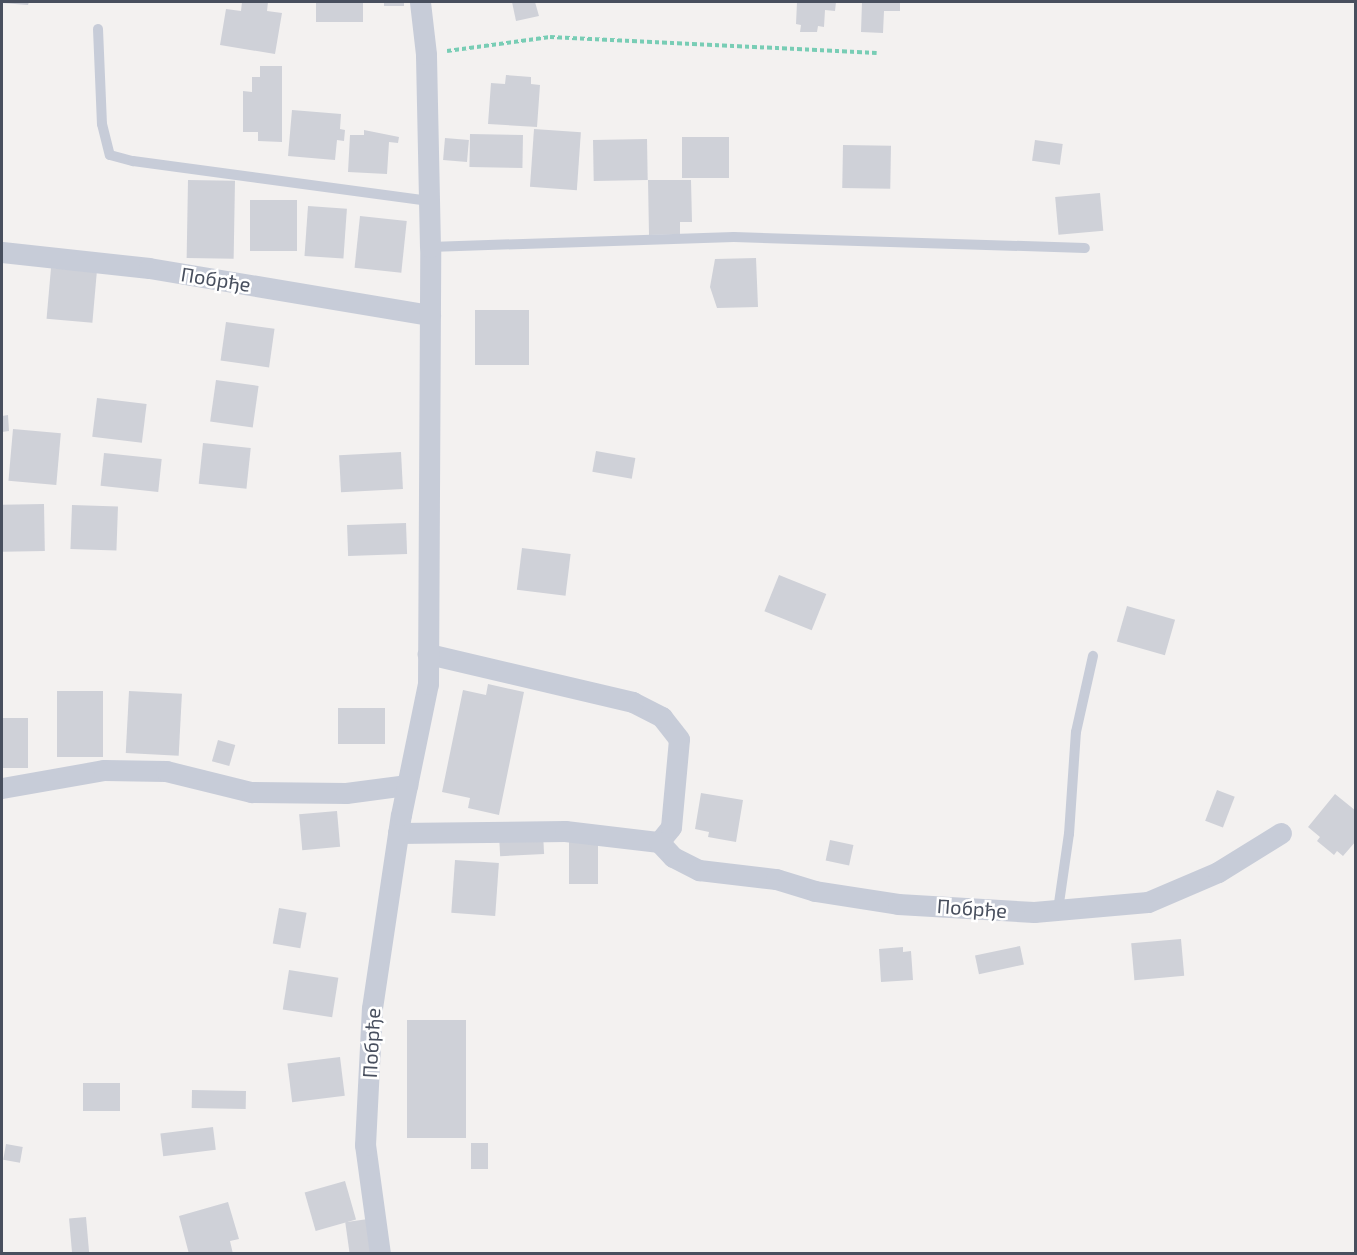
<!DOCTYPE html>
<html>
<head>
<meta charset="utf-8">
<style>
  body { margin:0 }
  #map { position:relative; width:1357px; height:1255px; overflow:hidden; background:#f3f1f0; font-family:"Exo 2",sans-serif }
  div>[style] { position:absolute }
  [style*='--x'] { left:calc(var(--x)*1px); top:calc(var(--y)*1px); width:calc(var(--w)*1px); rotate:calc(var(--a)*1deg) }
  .building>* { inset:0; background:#cfd1d8; transform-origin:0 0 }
  .path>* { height:4px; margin-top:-2px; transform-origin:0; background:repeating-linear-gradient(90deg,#78cdb5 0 4.5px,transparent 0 7.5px) }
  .service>* { height:10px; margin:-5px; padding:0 5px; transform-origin:5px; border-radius:5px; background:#c7ccd8 }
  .minor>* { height:21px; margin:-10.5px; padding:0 10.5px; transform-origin:10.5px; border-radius:10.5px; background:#c7ccd8 }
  span { translate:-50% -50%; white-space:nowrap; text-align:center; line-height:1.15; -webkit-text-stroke:5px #fff; paint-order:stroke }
  .street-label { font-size:20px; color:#484f5e }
  .frame { position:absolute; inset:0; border:3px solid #484f5e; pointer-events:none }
</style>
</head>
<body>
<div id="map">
  <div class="building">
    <div style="clip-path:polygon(2px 2px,29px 2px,28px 5px,2px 3px)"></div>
    <div style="clip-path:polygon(242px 2px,268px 2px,267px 11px,282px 13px,275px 54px,220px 45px,226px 9px,241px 11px)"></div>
    <div style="left:316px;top:2px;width:47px;height:20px"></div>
    <div style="left:384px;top:2px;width:20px;height:4px"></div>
    <div style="clip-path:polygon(512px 2px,535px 2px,539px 16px,516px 21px)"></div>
    <div style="clip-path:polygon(797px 2px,836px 2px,835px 11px,825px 10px,824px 27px,818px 26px,817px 32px,800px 32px,801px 25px,796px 24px)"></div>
    <div style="clip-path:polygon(862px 2px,900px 2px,900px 11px,884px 11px,883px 33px,861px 32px)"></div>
    <div style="clip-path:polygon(260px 66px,282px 66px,282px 142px,258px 141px,258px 132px,243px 132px,243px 91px,252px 92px,252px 77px,260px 77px)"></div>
    <div style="clip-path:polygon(506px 75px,531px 77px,531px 84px,540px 85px,537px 127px,488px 124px,491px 83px,505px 84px)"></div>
    <div style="clip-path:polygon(292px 110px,341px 114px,340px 129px,345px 130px,344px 141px,337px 140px,335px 160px,288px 156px)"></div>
    <div style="left:534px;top:129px;width:47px;height:58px;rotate:4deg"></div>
    <div style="clip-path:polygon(364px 130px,399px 137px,398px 143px,389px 142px,387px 174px,348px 172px,350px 135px,364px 135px)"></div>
    <div style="left:470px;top:134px;width:53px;height:33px;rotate:1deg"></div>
    <div style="left:729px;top:137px;width:41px;height:47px;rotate:90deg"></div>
    <div style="left:445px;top:138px;width:24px;height:22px;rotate:5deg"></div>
    <div style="left:647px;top:139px;width:41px;height:54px;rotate:89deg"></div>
    <div style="left:1035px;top:140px;width:28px;height:21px;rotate:8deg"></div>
    <div style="left:843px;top:145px;width:48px;height:43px;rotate:1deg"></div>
    <div style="left:188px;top:180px;width:47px;height:78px;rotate:1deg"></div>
    <div style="clip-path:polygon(648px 180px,691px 180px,692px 222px,680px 222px,680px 234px,649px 235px)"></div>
    <div style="left:1100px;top:193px;width:38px;height:45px;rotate:85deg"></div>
    <div style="left:250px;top:200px;width:47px;height:51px"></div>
    <div style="left:308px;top:206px;width:39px;height:50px;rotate:4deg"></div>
    <div style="left:360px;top:216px;width:47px;height:52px;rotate:6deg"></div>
    <div style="clip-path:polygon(756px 258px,758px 307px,717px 308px,710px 287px,715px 259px)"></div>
    <div style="left:51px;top:268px;width:46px;height:51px;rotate:5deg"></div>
    <div style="left:475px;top:310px;width:54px;height:55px"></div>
    <div style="left:226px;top:322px;width:49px;height:39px;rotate:8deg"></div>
    <div style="left:216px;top:380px;width:43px;height:42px;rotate:8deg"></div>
    <div style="left:97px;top:398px;width:50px;height:39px;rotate:7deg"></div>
    <div style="clip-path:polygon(8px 415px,9px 431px,2px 432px,2px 416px)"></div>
    <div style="left:13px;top:429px;width:48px;height:52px;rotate:5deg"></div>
    <div style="left:203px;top:443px;width:48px;height:41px;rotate:6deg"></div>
    <div style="left:596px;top:451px;width:40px;height:21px;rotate:10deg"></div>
    <div style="left:401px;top:452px;width:37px;height:62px;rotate:87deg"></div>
    <div style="left:104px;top:453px;width:58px;height:33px;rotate:6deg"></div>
    <div style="left:44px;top:504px;width:47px;height:42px;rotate:89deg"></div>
    <div style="left:72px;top:505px;width:46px;height:44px;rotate:2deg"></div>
    <div style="left:406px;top:523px;width:31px;height:59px;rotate:88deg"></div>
    <div style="left:522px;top:548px;width:49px;height:42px;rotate:7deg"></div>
    <div style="left:779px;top:575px;width:51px;height:39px;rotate:22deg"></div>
    <div style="left:1127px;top:606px;width:50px;height:37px;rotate:16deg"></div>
    <div style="clip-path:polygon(488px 684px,524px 692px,499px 815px,468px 808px,470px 798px,442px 792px,463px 690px,486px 695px)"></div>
    <div style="left:57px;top:691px;width:46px;height:66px"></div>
    <div style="left:129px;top:691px;width:53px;height:62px;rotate:3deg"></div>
    <div style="left:338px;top:708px;width:47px;height:36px"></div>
    <div style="left:2px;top:718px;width:26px;height:50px"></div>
    <div style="left:218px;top:740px;width:18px;height:22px;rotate:16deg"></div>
    <div style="left:1217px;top:790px;width:19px;height:33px;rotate:21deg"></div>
    <div style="clip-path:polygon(701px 793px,743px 800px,736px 842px,708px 837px,709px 832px,695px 829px)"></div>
    <div style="clip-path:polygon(1335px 794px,1356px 811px,1356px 841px,1343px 856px,1337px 851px,1334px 855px,1317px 841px,1320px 837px,1308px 827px)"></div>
    <div style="left:337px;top:811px;width:36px;height:38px;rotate:85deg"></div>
    <div style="left:543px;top:833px;width:21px;height:44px;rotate:87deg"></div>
    <div style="left:830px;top:840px;width:24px;height:21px;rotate:12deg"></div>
    <div style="left:569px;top:841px;width:29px;height:43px"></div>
    <div style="left:455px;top:860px;width:44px;height:53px;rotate:4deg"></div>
    <div style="left:279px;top:908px;width:28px;height:36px;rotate:10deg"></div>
    <div style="left:1181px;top:939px;width:37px;height:50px;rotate:85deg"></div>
    <div style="left:1020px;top:946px;width:19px;height:46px;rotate:78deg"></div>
    <div style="clip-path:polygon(903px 947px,903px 952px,911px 951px,913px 980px,881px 982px,879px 949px)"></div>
    <div style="left:289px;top:970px;width:50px;height:40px;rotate:9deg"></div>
    <div style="left:466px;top:1020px;width:118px;height:59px;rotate:90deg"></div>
    <div style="left:340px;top:1057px;width:39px;height:53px;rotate:83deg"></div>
    <div style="left:83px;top:1083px;width:37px;height:28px"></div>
    <div style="left:192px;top:1090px;width:54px;height:18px;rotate:1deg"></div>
    <div style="left:213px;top:1127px;width:23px;height:53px;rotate:83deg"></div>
    <div style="left:471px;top:1143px;width:17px;height:26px"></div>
    <div style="left:6px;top:1144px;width:17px;height:16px;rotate:10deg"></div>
    <div style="left:345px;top:1181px;width:40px;height:42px;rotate:74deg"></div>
    <div style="clip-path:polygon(228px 1202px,239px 1239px,230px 1241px,233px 1254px,189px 1254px,179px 1216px)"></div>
    <div style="left:86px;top:1217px;width:37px;height:17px;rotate:85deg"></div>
    <div style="left:368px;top:1219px;width:35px;height:23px;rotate:82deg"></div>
  </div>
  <div class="path">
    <div style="--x:447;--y:51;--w:104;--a:-7.7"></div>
    <div style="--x:550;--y:37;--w:327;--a:2.8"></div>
  </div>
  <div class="service">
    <div style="--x:98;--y:29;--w:95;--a:87.6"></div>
    <div style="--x:102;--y:124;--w:32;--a:76"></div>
    <div style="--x:110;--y:155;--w:24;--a:15"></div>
    <div style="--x:133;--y:161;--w:299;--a:7.7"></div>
    <div style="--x:430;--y:247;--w:304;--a:-1.9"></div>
    <div style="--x:734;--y:237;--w:351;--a:1.8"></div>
    <div style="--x:1058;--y:910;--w:77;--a:-81.8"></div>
    <div style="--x:1069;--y:834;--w:102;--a:-86.1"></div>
    <div style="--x:1076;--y:732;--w:78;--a:-77.4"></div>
  </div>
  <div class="minor">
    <div style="--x:2;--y:252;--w:148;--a:6.2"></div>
    <div style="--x:149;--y:268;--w:285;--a:9.5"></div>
    <div style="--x:2;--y:788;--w:104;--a:-10"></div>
    <div style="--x:104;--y:770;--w:62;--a:0.9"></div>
    <div style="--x:166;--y:771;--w:88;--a:13.9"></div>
    <div style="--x:251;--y:792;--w:95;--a:0.6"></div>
    <div style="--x:346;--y:793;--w:62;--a:-7.5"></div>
    <div style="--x:398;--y:833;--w:167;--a:-0.7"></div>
    <div style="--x:565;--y:831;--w:95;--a:6.7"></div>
    <div style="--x:659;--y:842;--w:19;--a:-51"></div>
    <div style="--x:671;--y:827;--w:88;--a:-84.8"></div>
    <div style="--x:679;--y:739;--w:28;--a:-128"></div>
    <div style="--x:662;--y:717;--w:33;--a:-153"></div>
    <div style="--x:633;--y:702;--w:211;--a:-166.8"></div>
    <div style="--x:659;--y:842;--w:21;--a:47"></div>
    <div style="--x:673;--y:857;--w:29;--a:27"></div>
    <div style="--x:699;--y:870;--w:78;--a:6.7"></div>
    <div style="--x:776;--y:879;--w:41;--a:17.1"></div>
    <div style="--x:815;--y:891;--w:84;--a:8.9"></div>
    <div style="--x:898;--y:904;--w:136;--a:3.4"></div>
    <div style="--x:1034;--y:912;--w:114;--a:-5"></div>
    <div style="--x:1148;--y:902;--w:76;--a:-23.2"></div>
    <div style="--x:1218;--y:872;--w:74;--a:-31.8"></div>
    <div style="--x:380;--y:1254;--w:110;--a:-97.8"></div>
    <div style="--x:365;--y:1145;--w:137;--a:-87.1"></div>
    <div style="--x:372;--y:1008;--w:195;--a:-81.5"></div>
    <div style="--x:401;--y:815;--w:134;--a:-78.4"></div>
    <div style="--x:428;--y:684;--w:437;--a:-89.7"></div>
    <div style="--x:430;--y:247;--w:193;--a:-91.2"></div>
    <div style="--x:426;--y:54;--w:52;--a:-96.6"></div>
  </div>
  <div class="street-label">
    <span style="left:216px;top:279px;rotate:9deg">Побрђе</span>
    <span style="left:972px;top:908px;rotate:4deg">Побрђе</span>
    <span style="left:371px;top:1043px;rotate:-87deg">Побрђе</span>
  </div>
  <div class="frame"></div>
</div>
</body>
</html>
